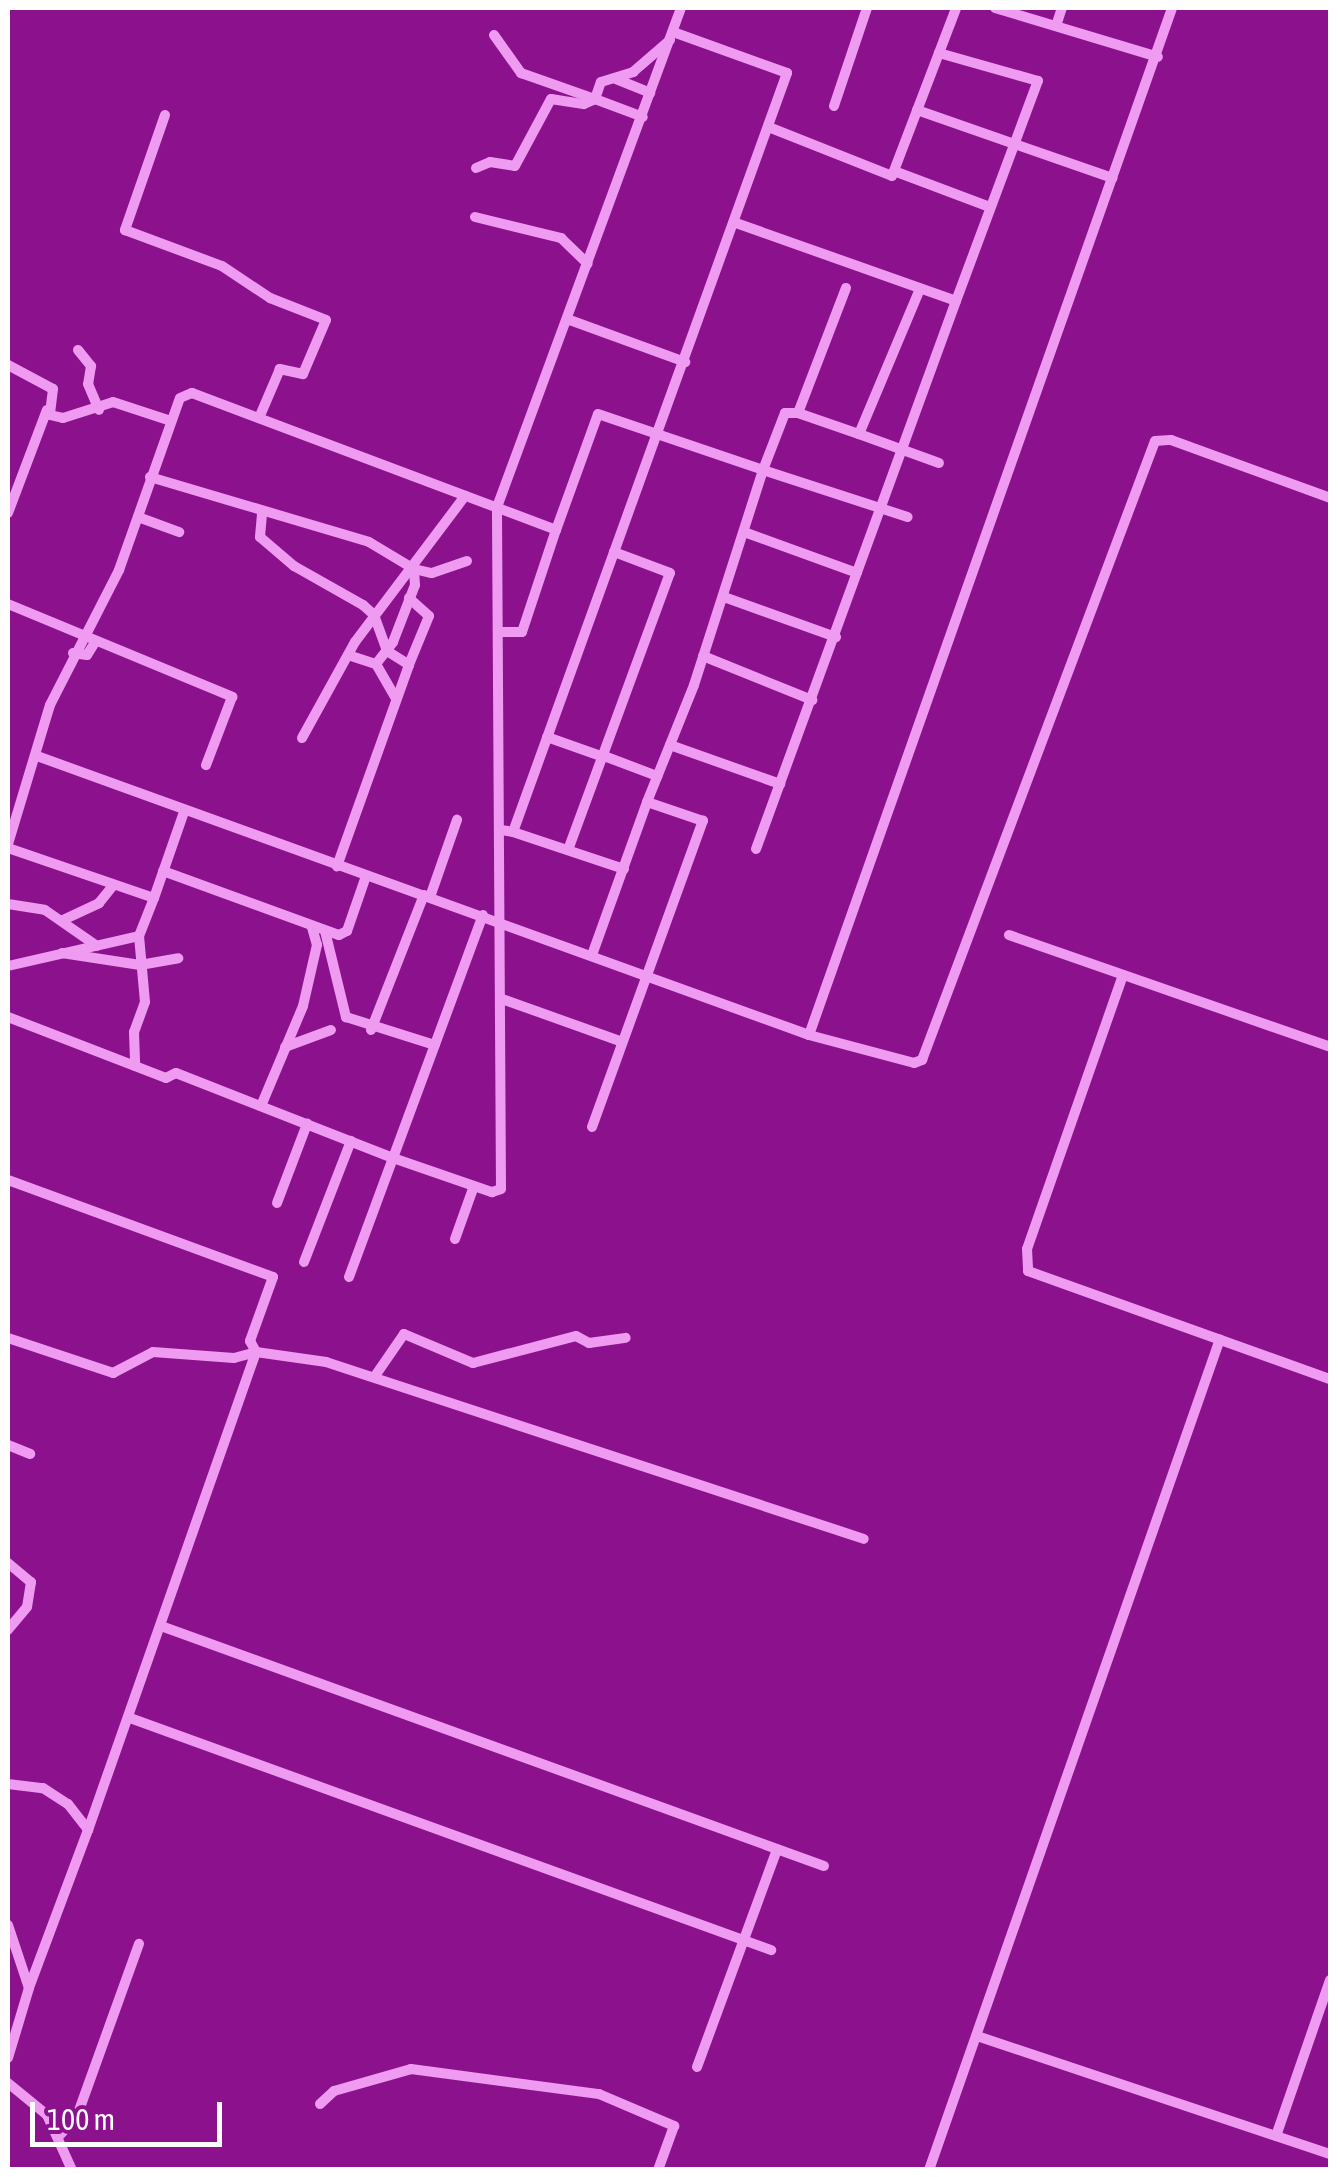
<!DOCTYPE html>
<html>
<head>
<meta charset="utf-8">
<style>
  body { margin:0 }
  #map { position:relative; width:1338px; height:2177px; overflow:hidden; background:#8c128d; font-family:"Asap Condensed",sans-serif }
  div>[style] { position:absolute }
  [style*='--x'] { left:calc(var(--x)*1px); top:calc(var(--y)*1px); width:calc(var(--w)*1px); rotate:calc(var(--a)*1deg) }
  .minor>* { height:10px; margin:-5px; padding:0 5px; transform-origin:5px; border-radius:5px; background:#ef9bf1 }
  span { translate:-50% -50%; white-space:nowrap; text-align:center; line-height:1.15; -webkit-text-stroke:8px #8c128d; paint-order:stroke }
  .frame { position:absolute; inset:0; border:10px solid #fff; pointer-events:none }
  .scale { position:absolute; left:30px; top:2102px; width:192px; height:45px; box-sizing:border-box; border:5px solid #fff; border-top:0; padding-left:12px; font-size:30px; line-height:35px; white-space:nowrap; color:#fff; -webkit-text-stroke:8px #8c128d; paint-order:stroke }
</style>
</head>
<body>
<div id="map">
  <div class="minor">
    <div style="--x:995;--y:8;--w:170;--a:16.7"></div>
    <div style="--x:1056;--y:26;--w:19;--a:-72"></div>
    <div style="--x:494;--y:35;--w:47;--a:54.6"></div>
    <div style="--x:521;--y:73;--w:78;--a:19.4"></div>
    <div style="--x:595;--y:99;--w:18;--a:-71"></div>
    <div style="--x:601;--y:82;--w:34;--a:-17"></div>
    <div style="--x:633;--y:72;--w:49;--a:-40.9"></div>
    <div style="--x:616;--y:79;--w:37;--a:22"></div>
    <div style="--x:834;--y:106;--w:103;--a:-71.4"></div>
    <div style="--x:917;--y:110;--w:207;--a:19.2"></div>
    <div style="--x:165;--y:115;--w:122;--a:109.2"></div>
    <div style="--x:125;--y:230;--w:103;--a:20.4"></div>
    <div style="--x:222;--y:266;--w:58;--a:33.7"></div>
    <div style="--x:270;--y:298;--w:60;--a:21.4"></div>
    <div style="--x:326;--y:320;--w:59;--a:113.1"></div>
    <div style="--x:303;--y:374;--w:24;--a:-168"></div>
    <div style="--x:280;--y:369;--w:53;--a:113.2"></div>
    <div style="--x:771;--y:128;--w:130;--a:21.6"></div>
    <div style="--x:892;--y:176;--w:180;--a:-69.1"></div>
    <div style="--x:476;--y:168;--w:15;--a:-23"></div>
    <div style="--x:490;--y:162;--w:25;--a:9"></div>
    <div style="--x:515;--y:166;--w:76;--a:-61.8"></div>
    <div style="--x:551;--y:99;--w:33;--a:9"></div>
    <div style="--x:584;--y:104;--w:12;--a:-24"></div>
    <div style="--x:595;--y:99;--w:51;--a:20.6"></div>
    <div style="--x:894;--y:171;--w:103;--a:20.6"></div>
    <div style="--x:475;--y:217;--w:89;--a:13.7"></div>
    <div style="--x:561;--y:238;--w:37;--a:44"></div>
    <div style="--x:736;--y:223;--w:233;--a:19.5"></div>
    <div style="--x:956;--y:301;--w:235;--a:-69.6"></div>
    <div style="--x:1038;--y:81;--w:103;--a:-164.2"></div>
    <div style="--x:567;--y:319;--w:126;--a:20"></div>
    <div style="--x:78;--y:350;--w:21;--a:51"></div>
    <div style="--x:91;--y:366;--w:18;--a:99"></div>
    <div style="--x:88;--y:384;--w:28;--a:67"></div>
    <div style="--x:8;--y:365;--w:51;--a:28.1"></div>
    <div style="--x:53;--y:389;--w:26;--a:97"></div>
    <div style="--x:50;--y:415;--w:13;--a:13"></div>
    <div style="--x:63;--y:418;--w:52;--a:-17.7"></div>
    <div style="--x:113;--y:402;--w:61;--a:18.1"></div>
    <div style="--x:798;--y:413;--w:65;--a:19"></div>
    <div style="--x:859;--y:434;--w:157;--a:-67.2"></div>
    <div style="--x:859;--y:434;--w:85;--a:19.9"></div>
    <div style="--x:150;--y:477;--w:228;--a:16.5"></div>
    <div style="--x:369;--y:542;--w:52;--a:31"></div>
    <div style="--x:414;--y:569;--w:18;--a:13"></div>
    <div style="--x:432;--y:573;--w:37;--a:-19"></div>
    <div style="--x:8;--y:513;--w:110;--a:-69.3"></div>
    <div style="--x:262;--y:514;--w:23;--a:95"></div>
    <div style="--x:260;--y:537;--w:45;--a:40.5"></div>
    <div style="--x:294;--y:566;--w:79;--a:29.5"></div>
    <div style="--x:363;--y:605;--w:15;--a:42"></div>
    <div style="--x:374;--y:615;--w:38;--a:70"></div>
    <div style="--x:387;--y:651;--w:26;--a:32"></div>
    <div style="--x:409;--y:665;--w:214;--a:109.7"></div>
    <div style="--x:138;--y:517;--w:44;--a:20.1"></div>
    <div style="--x:744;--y:532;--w:120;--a:19.9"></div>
    <div style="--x:724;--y:597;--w:119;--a:19.7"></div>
    <div style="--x:8;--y:604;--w:243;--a:22.5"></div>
    <div style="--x:232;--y:697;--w:73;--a:110.9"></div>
    <div style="--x:498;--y:632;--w:24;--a:0"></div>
    <div style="--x:522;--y:632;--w:108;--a:-71.6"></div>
    <div style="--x:73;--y:653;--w:14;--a:8"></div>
    <div style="--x:87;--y:655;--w:15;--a:-58"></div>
    <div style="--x:348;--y:655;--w:29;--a:18"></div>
    <div style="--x:376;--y:664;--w:39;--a:60"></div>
    <div style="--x:703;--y:656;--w:118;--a:22"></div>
    <div style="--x:376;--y:664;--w:28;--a:-52"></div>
    <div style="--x:393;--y:642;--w:61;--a:-68.9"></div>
    <div style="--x:415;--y:585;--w:16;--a:-94"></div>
    <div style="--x:408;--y:667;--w:55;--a:-67.6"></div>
    <div style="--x:429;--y:616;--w:27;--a:-138"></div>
    <div style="--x:547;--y:737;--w:57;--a:19.4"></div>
    <div style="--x:302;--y:738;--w:110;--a:-61.1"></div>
    <div style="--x:355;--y:642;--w:183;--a:-53"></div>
    <div style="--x:670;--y:745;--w:117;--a:19.5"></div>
    <div style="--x:37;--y:756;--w:821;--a:19.87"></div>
    <div style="--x:809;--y:1035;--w:109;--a:14.9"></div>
    <div style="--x:914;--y:1063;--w:9;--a:-21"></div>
    <div style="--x:922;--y:1060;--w:661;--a:-69.37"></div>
    <div style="--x:1155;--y:441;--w:16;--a:-4"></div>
    <div style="--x:1171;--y:440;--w:169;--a:20"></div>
    <div style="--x:604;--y:756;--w:57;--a:20.7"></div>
    <div style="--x:501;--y:830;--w:12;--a:9"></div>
    <div style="--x:513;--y:832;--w:807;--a:-70.15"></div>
    <div style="--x:787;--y:73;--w:121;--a:-160.2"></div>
    <div style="--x:513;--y:832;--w:117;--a:18.4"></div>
    <div style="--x:8;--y:844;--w:145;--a:-73.2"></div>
    <div style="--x:50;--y:705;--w:152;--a:-62.9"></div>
    <div style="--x:119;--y:570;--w:182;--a:-70.5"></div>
    <div style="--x:180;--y:398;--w:13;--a:-23"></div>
    <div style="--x:192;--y:393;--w:389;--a:20.6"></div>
    <div style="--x:556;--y:530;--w:123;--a:-70.1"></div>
    <div style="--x:598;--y:414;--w:174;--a:18.7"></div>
    <div style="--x:763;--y:470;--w:61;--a:-68.9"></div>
    <div style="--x:785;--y:413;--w:13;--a:0"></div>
    <div style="--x:798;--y:413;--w:134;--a:-69"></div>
    <div style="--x:8;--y:848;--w:154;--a:18.9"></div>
    <div style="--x:154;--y:898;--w:41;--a:111.5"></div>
    <div style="--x:139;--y:936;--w:66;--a:84.8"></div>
    <div style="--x:145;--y:1002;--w:32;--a:110"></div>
    <div style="--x:134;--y:1032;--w:34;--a:88"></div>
    <div style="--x:756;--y:849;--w:583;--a:-69.95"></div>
    <div style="--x:568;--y:850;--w:295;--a:-69.8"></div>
    <div style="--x:670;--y:573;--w:60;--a:-159.4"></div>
    <div style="--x:163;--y:871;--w:187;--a:20"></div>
    <div style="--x:339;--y:935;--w:9;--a:-27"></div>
    <div style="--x:347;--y:931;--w:58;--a:-70.9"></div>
    <div style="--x:430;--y:897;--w:82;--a:-70.7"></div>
    <div style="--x:154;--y:898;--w:91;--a:-70.8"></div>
    <div style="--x:8;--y:904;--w:37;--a:9"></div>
    <div style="--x:45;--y:910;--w:63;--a:34.7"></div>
    <div style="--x:63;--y:920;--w:40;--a:-25"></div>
    <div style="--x:99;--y:903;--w:21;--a:-51"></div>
    <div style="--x:325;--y:931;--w:89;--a:76.3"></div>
    <div style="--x:346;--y:1017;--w:93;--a:17.5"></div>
    <div style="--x:1009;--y:935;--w:340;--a:19.2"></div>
    <div style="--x:62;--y:953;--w:79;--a:8.7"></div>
    <div style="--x:140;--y:965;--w:39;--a:-10"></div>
    <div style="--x:592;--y:955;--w:163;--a:-70.2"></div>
    <div style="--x:8;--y:966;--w:134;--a:-12.9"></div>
    <div style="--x:1123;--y:975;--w:290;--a:109.3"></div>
    <div style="--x:1027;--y:1249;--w:22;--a:87"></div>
    <div style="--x:1028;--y:1271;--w:321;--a:19.7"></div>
    <div style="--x:502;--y:999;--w:125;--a:19.6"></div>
    <div style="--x:8;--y:1017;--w:169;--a:21.1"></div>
    <div style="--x:166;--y:1078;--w:11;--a:-27"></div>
    <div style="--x:176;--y:1073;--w:233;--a:21.4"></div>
    <div style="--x:393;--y:1158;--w:105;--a:19"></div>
    <div style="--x:492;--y:1192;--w:9;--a:-18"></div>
    <div style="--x:501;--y:1189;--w:682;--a:-90.34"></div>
    <div style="--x:497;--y:507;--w:532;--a:-69.76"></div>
    <div style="--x:371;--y:1030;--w:145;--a:-68.6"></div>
    <div style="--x:809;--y:1035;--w:1089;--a:-70.53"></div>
    <div style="--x:285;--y:1047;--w:49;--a:-20.3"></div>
    <div style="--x:261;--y:1106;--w:108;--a:-67.2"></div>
    <div style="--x:303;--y:1006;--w:63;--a:-77.1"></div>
    <div style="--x:317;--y:945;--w:19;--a:-106"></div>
    <div style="--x:592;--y:1127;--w:326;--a:-70.1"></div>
    <div style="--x:703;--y:821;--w:59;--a:-161.3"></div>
    <div style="--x:647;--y:802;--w:126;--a:-68.1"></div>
    <div style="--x:694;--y:685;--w:226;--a:-72.2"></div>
    <div style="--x:763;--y:470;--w:152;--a:18"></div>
    <div style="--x:8;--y:1180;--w:282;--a:20.1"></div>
    <div style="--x:273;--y:1277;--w:68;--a:109.8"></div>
    <div style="--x:250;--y:1341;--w:13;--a:61"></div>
    <div style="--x:256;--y:1352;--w:507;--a:109.36"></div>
    <div style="--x:277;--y:1203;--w:85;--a:-69.2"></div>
    <div style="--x:455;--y:1239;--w:56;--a:-70.3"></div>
    <div style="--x:304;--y:1262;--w:130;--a:-68.8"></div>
    <div style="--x:349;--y:1277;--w:386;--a:-69.7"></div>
    <div style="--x:8;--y:1338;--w:111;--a:18.4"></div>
    <div style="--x:113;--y:1373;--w:45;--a:-27.7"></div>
    <div style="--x:153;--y:1352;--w:81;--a:4.2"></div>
    <div style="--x:234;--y:1358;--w:23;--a:-15"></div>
    <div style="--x:256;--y:1352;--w:71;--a:8.1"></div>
    <div style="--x:326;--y:1362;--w:566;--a:18.21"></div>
    <div style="--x:375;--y:1376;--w:51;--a:-55.4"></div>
    <div style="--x:404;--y:1334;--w:75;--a:22.8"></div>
    <div style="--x:473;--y:1363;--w:106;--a:-14.7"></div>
    <div style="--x:576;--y:1336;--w:15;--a:28"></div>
    <div style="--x:589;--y:1343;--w:37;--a:-8"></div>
    <div style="--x:8;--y:1445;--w:24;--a:22"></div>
    <div style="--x:8;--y:1563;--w:30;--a:40"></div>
    <div style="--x:31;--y:1582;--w:25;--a:99"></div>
    <div style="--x:27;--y:1607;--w:30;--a:130"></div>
    <div style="--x:161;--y:1626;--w:705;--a:19.9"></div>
    <div style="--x:130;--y:1718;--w:682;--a:19.9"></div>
    <div style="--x:8;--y:1784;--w:35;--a:7"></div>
    <div style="--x:43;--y:1788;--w:30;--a:33"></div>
    <div style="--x:68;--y:1804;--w:33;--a:52"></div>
    <div style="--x:88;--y:1830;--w:169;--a:110.5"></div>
    <div style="--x:8;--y:1925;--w:66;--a:71.6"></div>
    <div style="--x:29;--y:1988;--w:73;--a:106.7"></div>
    <div style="--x:977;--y:2036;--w:372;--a:18.5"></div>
    <div style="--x:697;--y:2067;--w:232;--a:-69.8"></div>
    <div style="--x:8;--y:2083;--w:50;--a:39.4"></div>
    <div style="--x:47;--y:2115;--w:60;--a:65.6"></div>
    <div style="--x:320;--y:2104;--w:19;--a:-43"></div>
    <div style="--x:334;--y:2091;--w:80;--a:-15.9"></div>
    <div style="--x:411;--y:2069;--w:190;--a:7.6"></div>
    <div style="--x:599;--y:2094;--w:82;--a:23.1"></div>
    <div style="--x:674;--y:2126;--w:47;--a:110"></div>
    <div style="--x:60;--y:2135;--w:25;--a:-48"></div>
    <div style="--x:77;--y:2116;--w:183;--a:-70.2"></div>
    <div style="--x:1276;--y:2136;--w:165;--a:-70.9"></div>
    <div style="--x:929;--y:2170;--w:880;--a:-70.7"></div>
  </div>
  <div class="frame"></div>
  <div class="scale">100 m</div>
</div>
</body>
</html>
